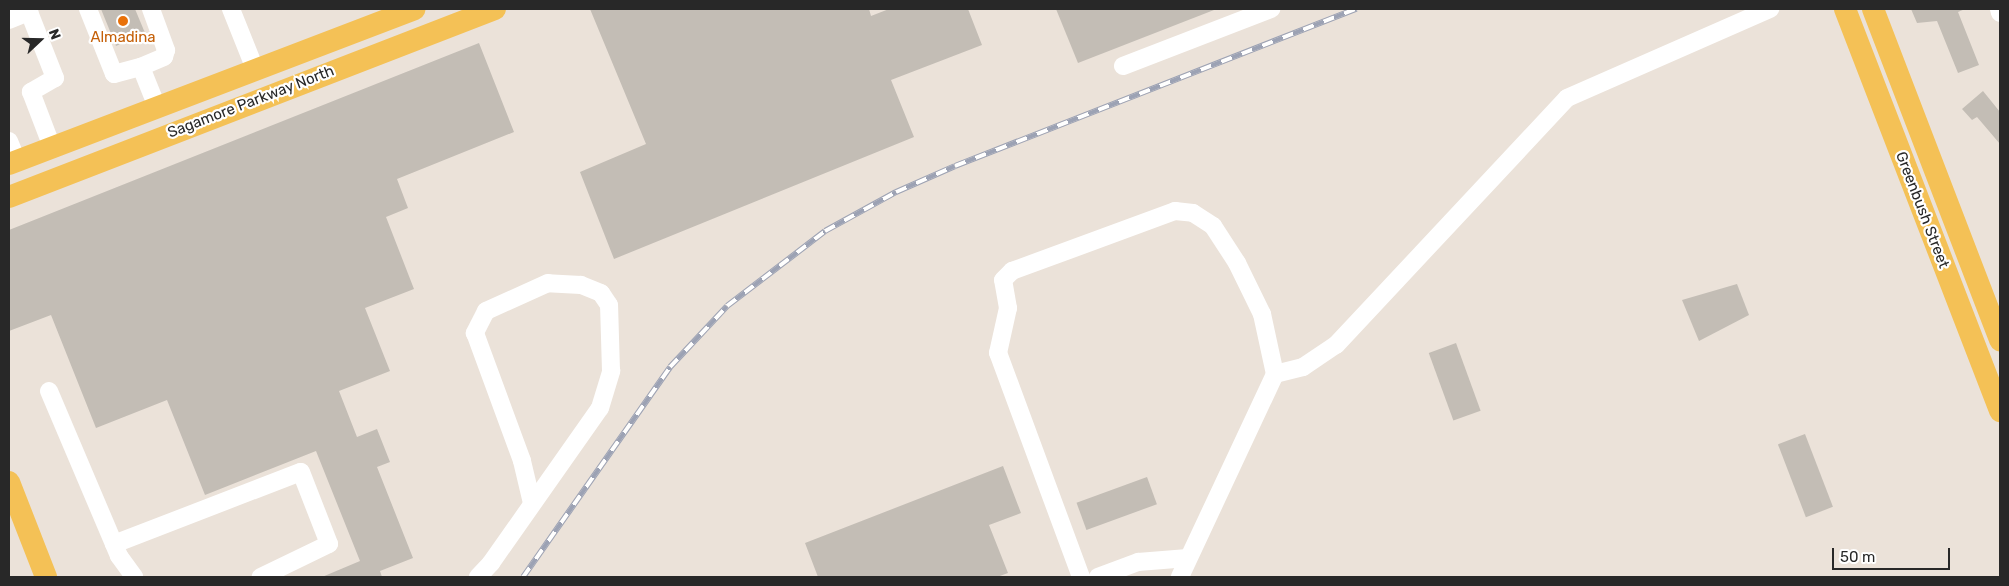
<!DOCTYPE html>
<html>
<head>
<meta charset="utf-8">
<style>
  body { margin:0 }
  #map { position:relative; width:2009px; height:586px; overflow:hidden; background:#ebe2d9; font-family:Rubik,sans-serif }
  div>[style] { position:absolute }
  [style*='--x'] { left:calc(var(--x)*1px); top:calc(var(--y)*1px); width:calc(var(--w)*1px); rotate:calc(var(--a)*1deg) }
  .building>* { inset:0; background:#c3bdb5; transform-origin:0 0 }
  .minor>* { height:18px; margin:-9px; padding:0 9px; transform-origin:9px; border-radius:9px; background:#fff }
  .major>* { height:22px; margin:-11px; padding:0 11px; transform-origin:11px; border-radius:11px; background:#f4c156 }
  .rail>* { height:5.5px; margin-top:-2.75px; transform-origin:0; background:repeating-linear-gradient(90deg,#fff 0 11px,#9ca2b4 0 22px); box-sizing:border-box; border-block:1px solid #9ca2b4 }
  .dots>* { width:14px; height:14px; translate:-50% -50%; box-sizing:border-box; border:2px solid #fff; border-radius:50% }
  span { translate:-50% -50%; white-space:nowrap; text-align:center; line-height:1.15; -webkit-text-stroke:4.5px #fff; paint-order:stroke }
  .food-label { font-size:15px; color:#c56008 }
  .street-label { font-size:15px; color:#282828 }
  .frame { position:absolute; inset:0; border:10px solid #282828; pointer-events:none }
  .north { position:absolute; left:15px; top:15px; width:50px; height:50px; -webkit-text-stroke:4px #fff; paint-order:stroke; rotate:69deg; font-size:14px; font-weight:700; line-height:20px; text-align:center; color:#282828 }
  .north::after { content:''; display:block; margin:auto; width:18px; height:22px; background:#282828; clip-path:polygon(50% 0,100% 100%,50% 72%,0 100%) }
  .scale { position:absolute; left:1832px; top:548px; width:118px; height:22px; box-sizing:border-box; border:2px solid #282828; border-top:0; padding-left:6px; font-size:15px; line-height:18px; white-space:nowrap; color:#282828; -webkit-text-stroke:4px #fff; paint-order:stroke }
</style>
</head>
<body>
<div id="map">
  <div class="building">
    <div style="clip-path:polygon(101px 9px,135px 9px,145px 33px,116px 46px)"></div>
    <div style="clip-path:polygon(590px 9px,869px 9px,871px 16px,889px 9px,968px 9px,982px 45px,891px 80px,914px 137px,614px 259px,580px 172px,646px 144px)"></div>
    <div style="clip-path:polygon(1056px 9px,1214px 9px,1214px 10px,1078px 63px)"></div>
    <div style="clip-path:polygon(1911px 9px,1965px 9px,1958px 12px,1979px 65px,1958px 73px,1937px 21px,1917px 23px)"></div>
    <div style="clip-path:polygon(479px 43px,514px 132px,397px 179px,408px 208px,386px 217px,414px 289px,365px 308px,390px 371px,339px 391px,357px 437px,377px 429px,390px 462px,377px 467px,413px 558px,380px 571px,382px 577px,322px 577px,360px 561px,316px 451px,205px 495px,167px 400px,96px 428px,51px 315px,9px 331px,9px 230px)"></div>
    <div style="clip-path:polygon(1983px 91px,2000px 112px,2000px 144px,1977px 117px,1972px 120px,1962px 109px)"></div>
    <div style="clip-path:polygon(1737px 284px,1749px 315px,1699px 341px,1682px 300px)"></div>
    <div style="left:1456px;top:343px;width:72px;height:29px;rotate:70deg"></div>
    <div style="left:1805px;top:434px;width:78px;height:29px;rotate:69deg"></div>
    <div style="clip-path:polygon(1003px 466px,1021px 513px,989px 525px,1008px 573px,997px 577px,818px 577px,805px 543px)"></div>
    <div style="left:1147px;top:477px;width:29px;height:75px;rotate:70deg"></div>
  </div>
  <div class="minor">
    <div style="--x:88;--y:9;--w:70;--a:68.2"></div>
    <div style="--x:114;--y:74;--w:28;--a:-15"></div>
    <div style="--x:151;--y:9;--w:44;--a:69.9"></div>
    <div style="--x:166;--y:50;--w:7;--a:106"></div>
    <div style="--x:164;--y:57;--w:25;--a:157"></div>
    <div style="--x:141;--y:67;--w:43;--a:68.2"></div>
    <div style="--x:231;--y:9;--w:65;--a:68.2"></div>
    <div style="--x:1999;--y:9;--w:4;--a:76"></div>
    <div style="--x:9;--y:20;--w:22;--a:-22"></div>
    <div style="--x:29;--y:12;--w:71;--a:68.5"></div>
    <div style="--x:55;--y:78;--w:28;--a:150"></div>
    <div style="--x:31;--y:92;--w:59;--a:69.1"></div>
    <div style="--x:1123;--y:66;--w:159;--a:-21.1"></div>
    <div style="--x:9;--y:141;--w:22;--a:68"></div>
    <div style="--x:1275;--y:374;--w:29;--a:-14"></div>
    <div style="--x:1303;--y:367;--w:40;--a:-34"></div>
    <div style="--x:1336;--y:345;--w:338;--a:-46.9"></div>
    <div style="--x:1567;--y:98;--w:222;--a:-23.7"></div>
    <div style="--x:49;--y:391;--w:179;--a:67"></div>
    <div style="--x:119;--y:556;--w:26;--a:54"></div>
    <div style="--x:114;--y:544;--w:200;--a:-21.1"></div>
    <div style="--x:301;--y:472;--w:77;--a:68.7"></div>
    <div style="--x:329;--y:544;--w:76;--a:154.1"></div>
    <div style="--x:478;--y:577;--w:19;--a:-47"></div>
    <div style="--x:491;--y:563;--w:189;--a:-54.9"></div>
    <div style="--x:600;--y:408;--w:39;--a:-73"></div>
    <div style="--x:611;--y:371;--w:66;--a:-91.7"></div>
    <div style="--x:609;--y:305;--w:14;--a:-124"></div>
    <div style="--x:601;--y:293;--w:22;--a:-158"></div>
    <div style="--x:581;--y:285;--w:33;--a:-177"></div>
    <div style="--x:548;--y:283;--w:68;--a:155.7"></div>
    <div style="--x:486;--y:311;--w:25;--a:117"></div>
    <div style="--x:475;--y:333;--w:136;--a:69.8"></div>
    <div style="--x:522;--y:461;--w:43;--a:76.6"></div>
    <div style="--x:1081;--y:577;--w:239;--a:-110.3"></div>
    <div style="--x:998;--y:353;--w:46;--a:-77.5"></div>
    <div style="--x:1008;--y:308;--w:28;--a:-100"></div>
    <div style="--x:1003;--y:280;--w:13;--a:-45"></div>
    <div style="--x:1012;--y:271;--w:174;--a:-20.2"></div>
    <div style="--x:1175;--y:211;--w:18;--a:6"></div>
    <div style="--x:1193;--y:213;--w:24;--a:33"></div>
    <div style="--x:1213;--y:226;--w:44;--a:57"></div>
    <div style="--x:1237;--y:263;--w:57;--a:63.9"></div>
    <div style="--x:1262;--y:314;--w:61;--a:77.8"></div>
    <div style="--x:1275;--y:374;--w:224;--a:115.1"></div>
    <div style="--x:1098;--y:577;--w:43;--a:-20.6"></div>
    <div style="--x:1138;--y:562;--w:50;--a:-4.6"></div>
  </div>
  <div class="major">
    <div style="--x:1845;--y:9;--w:431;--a:68.9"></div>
    <div style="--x:1873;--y:9;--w:355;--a:69"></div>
    <div style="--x:9;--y:164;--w:434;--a:-20.9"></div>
    <div style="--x:9;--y:197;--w:521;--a:-21.15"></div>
    <div style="--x:9;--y:482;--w:102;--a:68.7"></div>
  </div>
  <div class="rail">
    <div style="--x:523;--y:577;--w:256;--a:-55"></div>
    <div style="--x:670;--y:367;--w:83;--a:-46.9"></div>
    <div style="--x:727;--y:306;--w:123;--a:-37.4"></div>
    <div style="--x:825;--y:231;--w:81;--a:-28.8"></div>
    <div style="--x:896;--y:192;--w:64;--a:-23.8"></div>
    <div style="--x:955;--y:166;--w:431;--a:-21.4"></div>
  </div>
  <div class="dots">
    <div style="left:123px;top:21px;background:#e8710a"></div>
  </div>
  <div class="food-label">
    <span style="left:123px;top:38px">Almadina</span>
  </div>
  <div class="street-label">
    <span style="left:251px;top:102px;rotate:-21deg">Sagamore Parkway North</span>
    <span style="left:1922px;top:210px;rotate:69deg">Greenbush Street</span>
  </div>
  <div class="frame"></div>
  <div class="north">N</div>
  <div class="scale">50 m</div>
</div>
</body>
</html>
